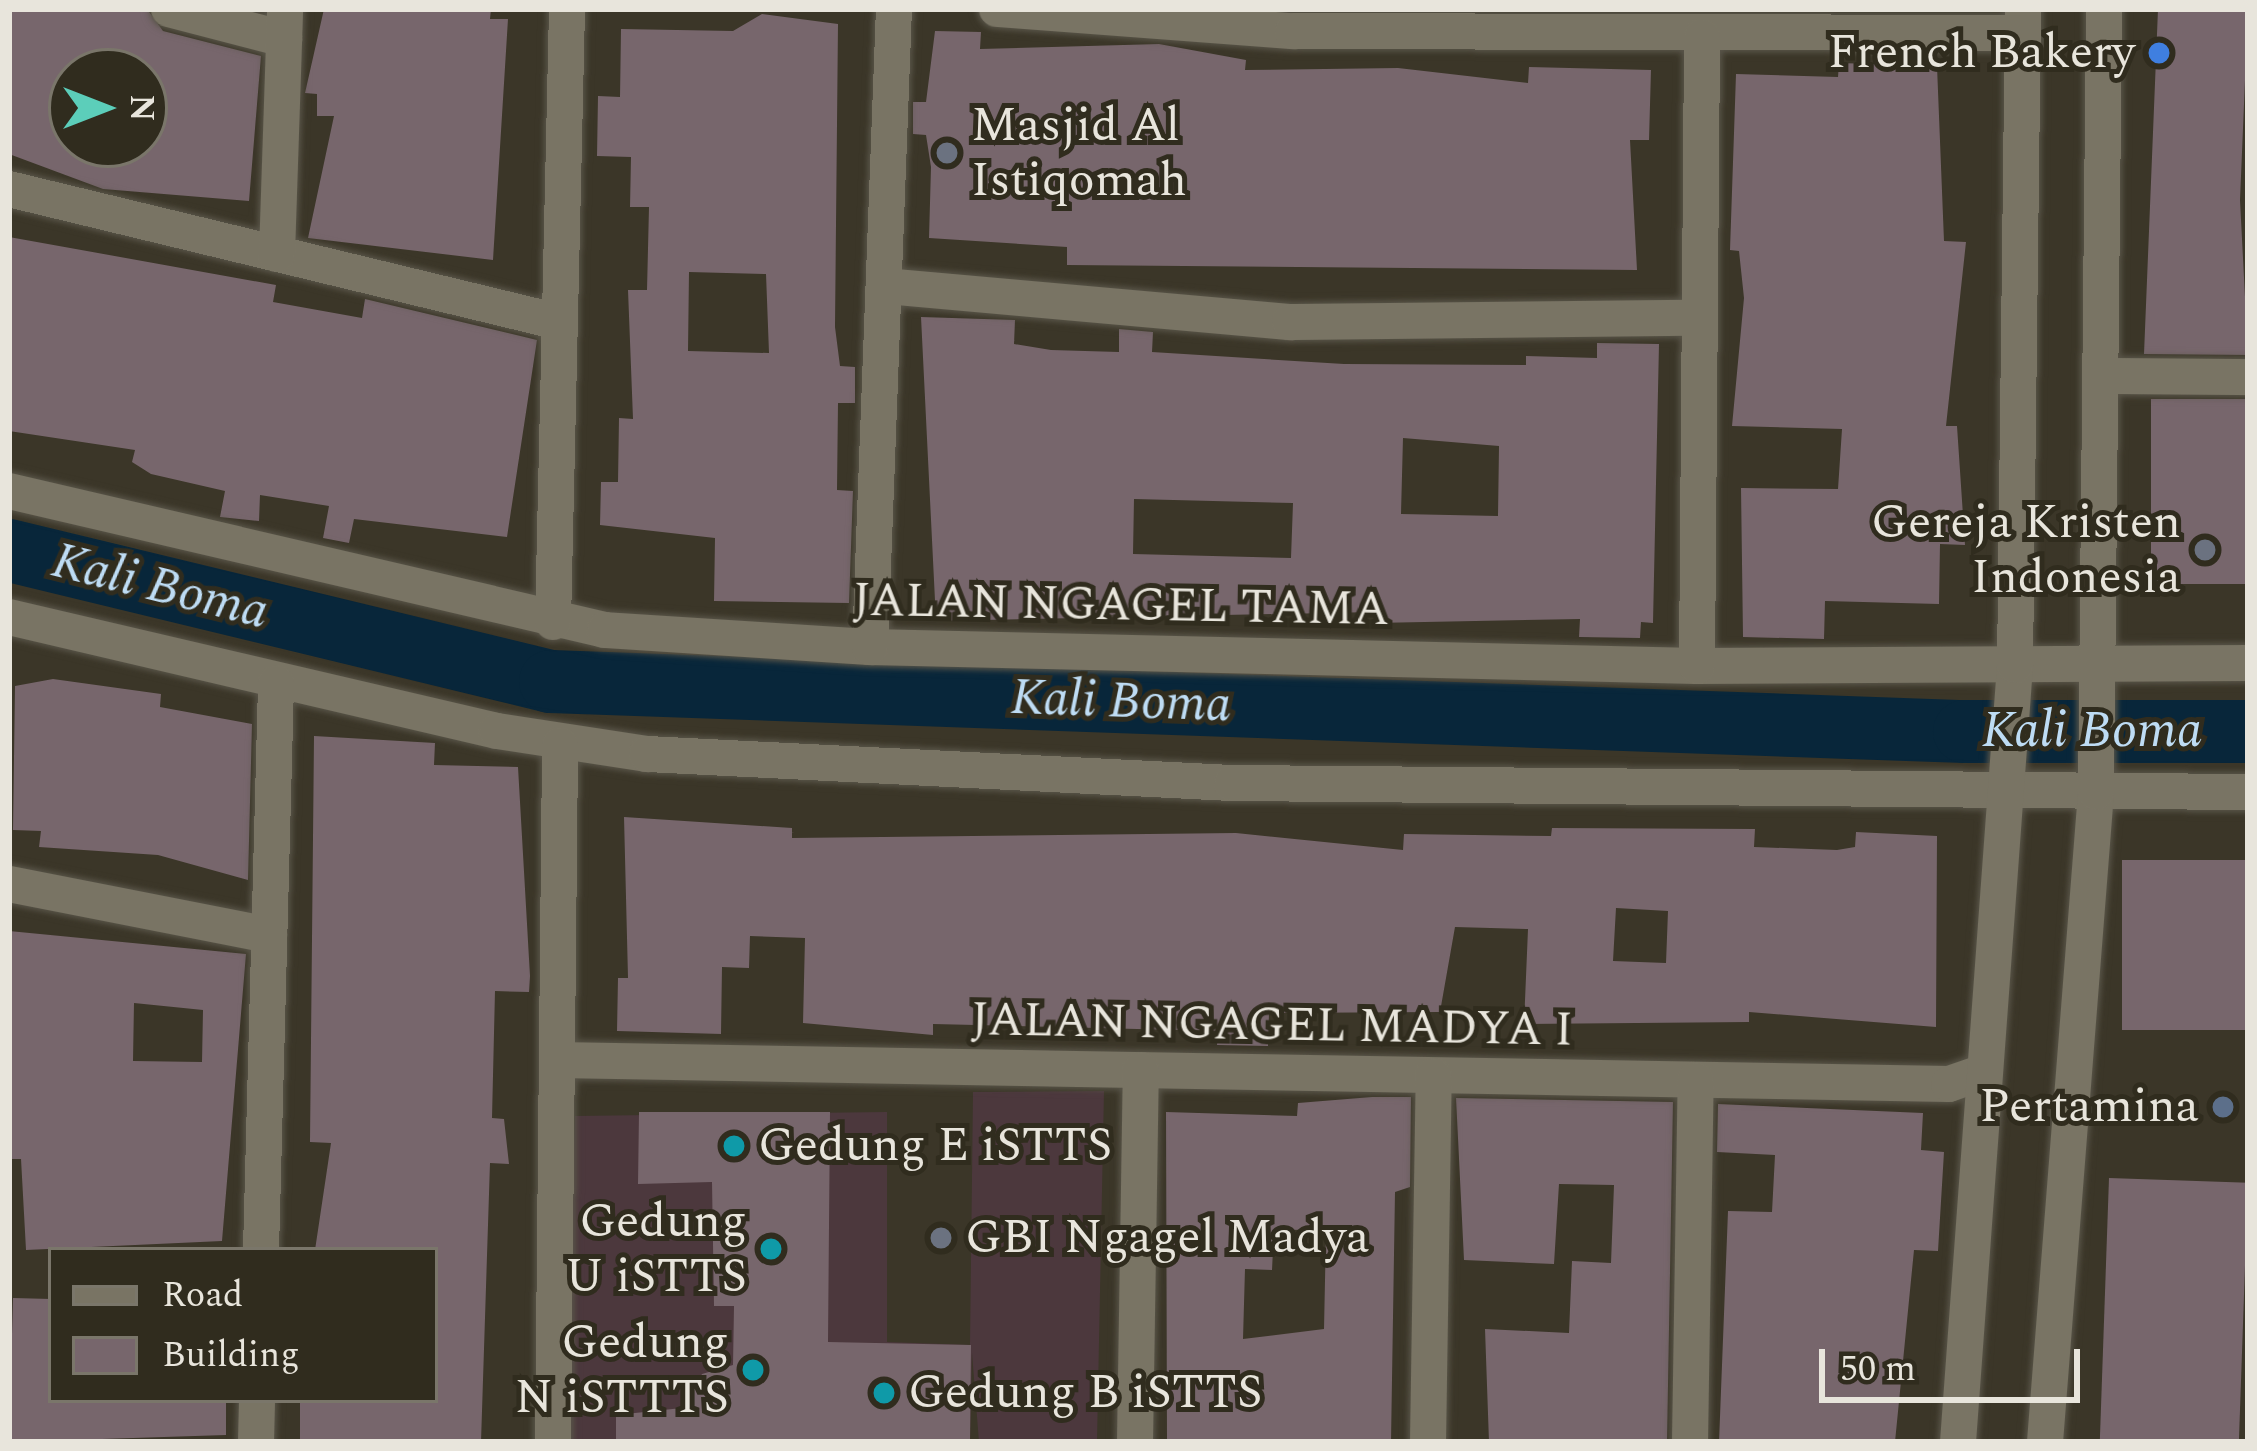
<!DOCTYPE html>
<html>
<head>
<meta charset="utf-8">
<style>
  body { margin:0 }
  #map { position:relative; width:2257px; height:1451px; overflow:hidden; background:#3b3628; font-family:Spectral,serif }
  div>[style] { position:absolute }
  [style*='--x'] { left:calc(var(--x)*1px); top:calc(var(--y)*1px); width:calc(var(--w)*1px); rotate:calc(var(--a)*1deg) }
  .education>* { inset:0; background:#4c383d }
  .river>* { height:63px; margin:-31.5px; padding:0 31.5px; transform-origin:31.5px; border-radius:31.5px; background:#08263a }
  .building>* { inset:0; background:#77666c; transform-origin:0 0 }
  .roads { filter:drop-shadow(0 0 3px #595549) drop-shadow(0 0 3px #595549) }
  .minor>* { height:36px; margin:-18px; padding:0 18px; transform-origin:18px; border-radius:18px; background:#797464 }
  .dots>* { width:33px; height:33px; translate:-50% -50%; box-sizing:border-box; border:6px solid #302c1e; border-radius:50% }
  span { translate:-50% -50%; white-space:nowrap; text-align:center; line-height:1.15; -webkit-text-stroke:10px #302c1e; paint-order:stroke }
  .poi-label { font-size:48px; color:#e8e5dc }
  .right { translate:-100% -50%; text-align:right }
  .left { translate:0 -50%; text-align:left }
  .street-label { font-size:48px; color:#e8e5dc }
  .water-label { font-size:51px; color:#bedcf4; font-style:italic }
  .frame { position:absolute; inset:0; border:12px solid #e8e5dc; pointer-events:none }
  .legend { position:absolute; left:48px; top:1247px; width:390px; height:156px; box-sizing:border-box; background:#302c1e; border:3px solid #7a766a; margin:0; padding:15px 21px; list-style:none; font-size:36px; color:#e8e5dc }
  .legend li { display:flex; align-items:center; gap:24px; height:60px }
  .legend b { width:60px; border:3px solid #7a766a }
  .north { position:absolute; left:48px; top:48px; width:120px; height:120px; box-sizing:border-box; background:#302c1e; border:3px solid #7a766a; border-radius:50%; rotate:90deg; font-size:33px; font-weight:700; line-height:48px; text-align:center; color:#e8e5dc }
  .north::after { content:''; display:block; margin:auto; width:42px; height:54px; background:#5cceba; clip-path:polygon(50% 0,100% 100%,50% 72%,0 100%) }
  .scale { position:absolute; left:1819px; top:1349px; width:261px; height:54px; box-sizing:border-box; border:6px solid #e8e5dc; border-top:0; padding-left:15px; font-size:36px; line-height:42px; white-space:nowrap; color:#e8e5dc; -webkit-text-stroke:9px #302c1e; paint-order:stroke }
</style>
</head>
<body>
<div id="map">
  <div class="education">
    <div style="clip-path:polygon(1104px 1091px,1097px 1442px,979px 1442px,972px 1353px,970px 1442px,563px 1442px,575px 1116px,887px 1112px,887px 1342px,970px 1345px,973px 1092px)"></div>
  </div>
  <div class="river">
    <div style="--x:9;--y:550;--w:557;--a:13.61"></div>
    <div style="--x:550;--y:681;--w:1415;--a:2.03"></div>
    <div style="--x:1964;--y:731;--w:284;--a:0"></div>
  </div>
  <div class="building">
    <div style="clip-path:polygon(evenodd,9px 9px,147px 9px,163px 31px,261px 56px,249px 201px,103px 189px,9px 154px,9px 9px,72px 72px,144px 72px,144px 144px,72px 144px,72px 72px)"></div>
    <div style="clip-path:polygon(324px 9px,491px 9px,490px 19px,508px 19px,493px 260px,308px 238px,334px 116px,317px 116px,317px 94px,305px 93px)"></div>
    <div style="clip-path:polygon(2158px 9px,2248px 9px,2240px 200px,2248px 355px,2144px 354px)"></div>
    <div style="clip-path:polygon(evenodd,762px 14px,838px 24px,835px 327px,840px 366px,855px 367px,855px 403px,838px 403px,837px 490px,853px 491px,849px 603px,714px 601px,715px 538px,600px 525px,601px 482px,618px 482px,619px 418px,633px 419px,628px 290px,647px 290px,649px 207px,630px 207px,631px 157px,597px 156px,598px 96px,620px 97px,621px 29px,733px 31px,762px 14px,689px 272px,766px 274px,769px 353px,688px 351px,689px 272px)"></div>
    <div style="clip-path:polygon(935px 31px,981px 32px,980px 49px,1159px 44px,1246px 60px,1245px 70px,1398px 68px,1528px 83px,1529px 67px,1651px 70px,1649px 140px,1630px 140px,1637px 270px,1067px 265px,1067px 247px,929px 238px,931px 167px,926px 135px,913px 134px,913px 102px,926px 102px)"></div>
    <div style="clip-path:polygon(1839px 63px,1937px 66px,1944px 241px,1966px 242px,1946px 426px,1957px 426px,1965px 545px,1940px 544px,1939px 604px,1825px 601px,1824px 639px,1743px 637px,1741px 488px,1838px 489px,1842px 429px,1732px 426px,1744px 298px,1739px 251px,1730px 250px,1736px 74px,1838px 77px)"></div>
    <div style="clip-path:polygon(9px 237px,276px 285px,273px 302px,362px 318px,365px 299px,537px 340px,507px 537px,354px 519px,349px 543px,323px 538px,329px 506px,260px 495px,259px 521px,220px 517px,225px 491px,151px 474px,132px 462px,135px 450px,9px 431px)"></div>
    <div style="clip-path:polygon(evenodd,921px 317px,1015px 320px,1014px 344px,1051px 350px,1119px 352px,1119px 329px,1153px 332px,1152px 352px,1344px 364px,1526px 365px,1526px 356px,1597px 358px,1597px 343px,1659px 344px,1653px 623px,1641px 622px,1640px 638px,1579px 637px,1580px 619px,1374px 623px,1374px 612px,936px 621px,921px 317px,1403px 438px,1499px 446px,1498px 516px,1401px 514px,1403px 438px,921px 317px,1134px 499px,1293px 503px,1291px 558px,1133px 554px,1134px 499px)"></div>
    <div style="left:2151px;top:399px;width:97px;height:185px"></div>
    <div style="clip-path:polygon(53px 679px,161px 694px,160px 707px,252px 724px,248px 880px,158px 855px,39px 847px,41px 831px,13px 830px,15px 686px)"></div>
    <div style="clip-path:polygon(314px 736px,435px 743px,434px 765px,518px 767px,530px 976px,529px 992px,495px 991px,492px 1118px,504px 1119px,509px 1164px,490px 1163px,481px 1442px,300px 1442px,300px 1400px,435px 1400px,435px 1250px,315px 1250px,331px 1143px,310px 1142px)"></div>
    <div style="clip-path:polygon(evenodd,624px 817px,792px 828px,792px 838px,1236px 833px,1403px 850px,1404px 834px,1551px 836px,1552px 828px,1755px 829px,1754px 847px,1837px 850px,1855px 847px,1856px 832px,1937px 836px,1936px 1027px,1749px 1012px,1749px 1022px,1524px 1024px,1528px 929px,1455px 927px,1440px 1012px,1269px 1013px,1268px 1046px,1217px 1045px,1218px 1031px,933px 1024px,933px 1035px,803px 1023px,805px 938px,750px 936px,749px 968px,722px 967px,721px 1034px,617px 1031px,618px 978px,628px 978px,624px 817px,1616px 908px,1668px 911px,1666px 963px,1613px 961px,1616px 908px)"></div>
    <div style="left:2122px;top:860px;width:126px;height:170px"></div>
    <div style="clip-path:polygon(evenodd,9px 931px,246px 954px,222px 1241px,26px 1250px,21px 1159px,9px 1159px,9px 931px,134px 1003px,203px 1010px,202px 1062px,133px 1061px,134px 1003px)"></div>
    <div style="clip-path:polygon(evenodd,1372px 1097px,1411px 1097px,1410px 1187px,1395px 1192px,1391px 1442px,1167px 1442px,1166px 1112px,1297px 1116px,1298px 1103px,1372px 1097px,1274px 1229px,1326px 1231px,1324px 1329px,1243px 1339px,1245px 1269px,1272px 1270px,1274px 1229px)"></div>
    <div style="clip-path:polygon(1456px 1098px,1673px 1102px,1667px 1442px,1489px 1442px,1485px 1329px,1569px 1333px,1572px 1261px,1611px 1263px,1614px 1185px,1559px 1184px,1554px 1264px,1464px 1260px)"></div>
    <div style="clip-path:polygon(1718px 1104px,1923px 1113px,1921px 1150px,1944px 1152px,1938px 1251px,1914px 1250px,1895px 1442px,1719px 1442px,1728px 1211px,1772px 1212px,1775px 1155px,1717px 1152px)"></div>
    <div style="clip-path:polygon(639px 1112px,830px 1112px,828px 1342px,971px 1345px,970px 1442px,616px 1442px,616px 1415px,682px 1408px,702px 1374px,733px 1365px,734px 1306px,714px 1306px,712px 1182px,638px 1184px)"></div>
    <div style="left:2109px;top:1178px;width:139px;height:264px;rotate:2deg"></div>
    <div style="clip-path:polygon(13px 1298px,51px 1299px,51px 1400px,226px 1400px,226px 1435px,9px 1442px)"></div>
  </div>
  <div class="roads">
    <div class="minor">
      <div style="--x:169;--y:9;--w:119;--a:14.6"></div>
      <div style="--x:997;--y:9;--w:297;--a:4.3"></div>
      <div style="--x:1293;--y:31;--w:730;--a:0.16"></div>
      <div style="--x:9;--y:189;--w:566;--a:13.59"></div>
      <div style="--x:277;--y:254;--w:245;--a:-88.1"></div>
      <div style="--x:885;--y:286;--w:407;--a:5.1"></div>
      <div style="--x:1290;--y:322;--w:405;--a:-0.6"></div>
      <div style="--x:2102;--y:376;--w:146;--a:0.4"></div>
      <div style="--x:9;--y:491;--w:612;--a:13.13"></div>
      <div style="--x:605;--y:630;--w:266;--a:3.7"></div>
      <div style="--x:870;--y:647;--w:827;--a:1.32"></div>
      <div style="--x:1697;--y:666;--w:551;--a:-0.31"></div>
      <div style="--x:9;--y:617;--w:501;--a:13.15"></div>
      <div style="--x:497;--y:731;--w:152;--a:8.7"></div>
      <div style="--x:647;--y:754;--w:586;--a:2.84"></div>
      <div style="--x:1232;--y:783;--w:1016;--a:0.51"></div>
      <div style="--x:553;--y:622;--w:613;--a:-88.69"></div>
      <div style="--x:870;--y:647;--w:638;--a:-87.85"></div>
      <div style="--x:1697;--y:666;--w:629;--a:-89.54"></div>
      <div style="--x:9;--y:884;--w:265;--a:11.1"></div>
      <div style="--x:557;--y:1060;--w:1392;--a:0.99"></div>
      <div style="--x:1949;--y:1084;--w:36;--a:-19"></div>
      <div style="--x:261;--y:1250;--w:567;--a:-88.48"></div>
      <div style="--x:256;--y:1442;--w:42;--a:-88.6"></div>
      <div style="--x:553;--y:1442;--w:697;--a:-89.42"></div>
      <div style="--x:1135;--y:1442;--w:372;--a:-89.1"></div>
      <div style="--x:1428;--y:1442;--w:366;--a:-89.1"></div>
      <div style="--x:1690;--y:1442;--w:362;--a:-89.1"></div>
      <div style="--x:1958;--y:1442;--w:779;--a:-85.8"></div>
      <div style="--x:2015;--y:665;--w:656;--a:-89.3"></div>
      <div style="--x:2045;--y:1442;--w:652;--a:-85.51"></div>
      <div style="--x:2096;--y:792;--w:783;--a:-89.41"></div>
    </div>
  </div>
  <div class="dots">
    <div style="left:2159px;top:53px;background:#3f7fe0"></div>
    <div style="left:947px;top:153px;background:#6b7280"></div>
    <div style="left:2205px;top:550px;background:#6b7280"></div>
    <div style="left:2223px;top:1107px;background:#5c6f8a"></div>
    <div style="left:734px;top:1146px;background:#0f9aa8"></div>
    <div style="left:941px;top:1238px;background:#6b7280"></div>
    <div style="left:771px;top:1249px;background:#0f9aa8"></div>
    <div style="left:753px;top:1370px;background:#0f9aa8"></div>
    <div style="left:884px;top:1393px;background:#0f9aa8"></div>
  </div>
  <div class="poi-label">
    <span class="right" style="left:2135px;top:53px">French Bakery</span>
    <span class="left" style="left:971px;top:153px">Masjid Al<br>Istiqomah</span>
    <span class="right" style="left:2181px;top:550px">Gereja Kristen<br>Indonesia</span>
    <span class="right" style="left:2199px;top:1107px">Pertamina</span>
    <span class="left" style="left:758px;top:1146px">Gedung E iSTTS</span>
    <span class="right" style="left:747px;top:1249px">Gedung<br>U iSTTS</span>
    <span class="left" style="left:965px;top:1238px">GBI Ngagel Madya</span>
    <span class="right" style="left:729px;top:1370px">Gedung<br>N iSTTTS</span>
    <span class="left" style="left:908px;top:1393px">Gedung B iSTTS</span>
  </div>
  <div class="street-label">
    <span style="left:1121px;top:605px;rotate:1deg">JALAN NGAGEL TAMA</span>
    <span style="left:1272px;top:1025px;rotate:1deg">JALAN NGAGEL MADYA I</span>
  </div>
  <div class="water-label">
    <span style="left:160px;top:587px;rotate:14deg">Kali Boma</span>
    <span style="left:1121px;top:702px;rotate:2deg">Kali Boma</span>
    <span style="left:2092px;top:731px">Kali Boma</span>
  </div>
  <div class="frame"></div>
  <ul class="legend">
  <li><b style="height:15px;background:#797464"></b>Road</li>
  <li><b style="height:33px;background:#77666c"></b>Building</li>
  </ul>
  <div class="north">N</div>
  <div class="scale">50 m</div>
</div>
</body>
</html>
